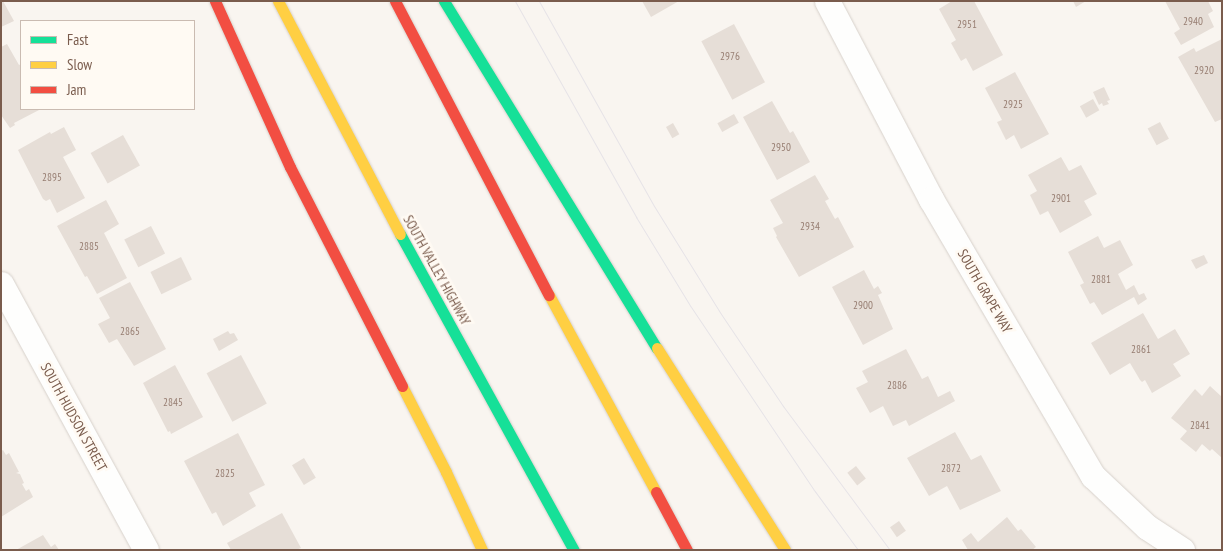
<!DOCTYPE html>
<html>
<head>
<meta charset="utf-8">
<style>
  body { margin:0 }
  #map { position:relative; width:1223px; height:551px; overflow:hidden; background:#f9f5f0; font-family:"PT Sans Narrow",sans-serif }
  div>[style] { position:absolute }
  [style*='--x'] { left:calc(var(--x)*1px); top:calc(var(--y)*1px); width:calc(var(--w)*1px); rotate:calc(var(--a)*1deg) }
  .building>* { inset:0; background:#e6ded7; transform-origin:0 0 }
  .roads { filter:drop-shadow(0 0 1px #d7d1cb) drop-shadow(0 0 1px #d7d1cb) }
  .street>* { height:25px; margin:-12.5px; padding:0 12.5px; transform-origin:12.5px; border-radius:12.5px; background:#fefefd }
  .fast>* { height:11px; margin:-5.5px; padding:0 5.5px; transform-origin:5.5px; border-radius:5.5px; background:#16e098 }
  .slow>* { height:11px; margin:-5.5px; padding:0 5.5px; transform-origin:5.5px; border-radius:5.5px; background:#ffcf43 }
  .jam>* { height:11px; margin:-5.5px; padding:0 5.5px; transform-origin:5.5px; border-radius:5.5px; background:#f24e42 }
  .tram>* { height:1px; margin:-0.5px; padding:0 0.5px; transform-origin:0.5px; border-radius:0.5px; background:#e6e3e7 }
  span { translate:-50% -50%; white-space:nowrap; text-align:center; line-height:1.15; -webkit-text-stroke:5px #fffaf3; paint-order:stroke }
  .number-label { font-size:11px; color:#977e72 }
  .number-label span { -webkit-text-stroke-width:0 }
  .street-label { font-size:14px; color:#7a5c4d }
  .frame { position:absolute; inset:0; border:2px solid #7a5c4d; pointer-events:none }
  .legend { position:absolute; left:20px; top:20px; width:175px; height:90px; box-sizing:border-box; background:#fffaf3; border:1px solid #cabbb1; margin:0; padding:6px 9px; list-style:none; font-size:15px; color:#7a5c4d }
  .legend li { display:flex; align-items:center; gap:10px; height:25px }
  .legend b { width:25px; border:1px solid #cabbb1 }
</style>
</head>
<body>
<div id="map">
  <div class="building">
    <div style="clip-path:polygon(1px 1px,3px 1px,14px 21px,1px 27px)"></div>
    <div style="clip-path:polygon(642px 1px,679px 1px,651px 17px)"></div>
    <div style="clip-path:polygon(952px 1px,974px 1px,1003px 55px,973px 71px,966px 58px,961px 61px,951px 43px,956px 40px,939px 9px)"></div>
    <div style="clip-path:polygon(1073px 1px,1086px 1px,1076px 7px)"></div>
    <div style="clip-path:polygon(1165px 1px,1208px 1px,1213px 11px,1208px 14px,1214px 27px,1181px 45px,1174px 33px,1180px 29px)"></div>
    <div style="left:734px;top:24px;width:66px;height:37px;rotate:62deg"></div>
    <div style="clip-path:polygon(1222px 39px,1222px 119px,1215px 122px,1178px 57px,1194px 48px,1196px 52px)"></div>
    <div style="clip-path:polygon(7px 44px,19px 65px,21px 64px,21px 109px,41px 109px,14px 123px,15px 125px,10px 128px,1px 115px,1px 47px)"></div>
    <div style="clip-path:polygon(1015px 72px,1049px 134px,1021px 149px,1014px 135px,1006px 140px,997px 122px,1002px 120px,985px 88px)"></div>
    <div style="clip-path:polygon(1104px 87px,1110px 100px,1107px 101px,1109px 104px,1103px 106px,1102px 103px,1099px 105px,1093px 92px)"></div>
    <div style="left:1093px;top:99px;width:13px;height:15px;rotate:61deg"></div>
    <div style="clip-path:polygon(772px 101px,790px 133px,793px 131px,810px 162px,777px 180px,743px 117px)"></div>
    <div style="left:734px;top:114px;width:10px;height:19px;rotate:61deg"></div>
    <div style="left:1160px;top:122px;width:19px;height:14px;rotate:62deg"></div>
    <div style="left:673px;top:123px;width:13px;height:8px;rotate:61deg"></div>
    <div style="clip-path:polygon(64px 127px,76px 150px,63px 157px,85px 198px,57px 213px,50px 199px,46px 201px,43px 199px,18px 150px,50px 132px,51px 134px)"></div>
    <div style="left:123px;top:135px;width:35px;height:37px;rotate:61deg"></div>
    <div style="clip-path:polygon(1061px 157px,1069px 171px,1081px 165px,1097px 194px,1084px 201px,1092px 215px,1060px 233px,1048px 211px,1040px 215px,1030px 195px,1037px 191px,1028px 175px)"></div>
    <div style="clip-path:polygon(815px 175px,829px 199px,825px 201px,835px 219px,838px 217px,854px 247px,799px 277px,776px 237px,777px 236px,773px 228px,783px 223px,770px 200px)"></div>
    <div style="clip-path:polygon(106px 200px,119px 224px,104px 233px,127px 278px,97px 294px,87px 276px,85px 277px,57px 226px)"></div>
    <div style="left:151px;top:226px;width:31px;height:30px;rotate:63deg"></div>
    <div style="clip-path:polygon(1098px 236px,1104px 248px,1120px 240px,1133px 265px,1118px 274px,1126px 290px,1134px 285px,1139px 295px,1144px 293px,1147px 299px,1138px 305px,1134px 297px,1102px 315px,1094px 302px,1090px 304px,1080px 285px,1084px 283px,1068px 252px)"></div>
    <div style="clip-path:polygon(1204px 255px,1208px 263px,1196px 269px,1191px 260px)"></div>
    <div style="left:181px;top:257px;width:25px;height:34px;rotate:64deg"></div>
    <div style="clip-path:polygon(864px 270px,874px 289px,878px 286px,882px 293px,878px 295px,893px 329px,863px 345px,832px 287px)"></div>
    <div style="clip-path:polygon(130px 282px,166px 349px,134px 366px,117px 339px,109px 343px,98px 324px,110px 318px,99px 298px)"></div>
    <div style="clip-path:polygon(1143px 313px,1158px 339px,1175px 329px,1190px 354px,1173px 364px,1181px 376px,1152px 393px,1145px 380px,1142px 382px,1140px 380px,1130px 363px,1110px 375px,1091px 343px)"></div>
    <div style="clip-path:polygon(228px 331px,230px 334px,234px 333px,238px 340px,219px 351px,213px 339px)"></div>
    <div style="clip-path:polygon(906px 349px,922px 379px,928px 376px,938px 397px,950px 391px,955px 401px,909px 426px,906px 420px,893px 426px,883px 406px,870px 413px,856px 388px,868px 382px,862px 371px)"></div>
    <div style="left:241px;top:355px;width:55px;height:39px;rotate:62deg"></div>
    <div style="clip-path:polygon(175px 365px,203px 417px,171px 434px,170px 431px,168px 432px,143px 383px)"></div>
    <div style="clip-path:polygon(1210px 386px,1222px 397px,1222px 458px,1212px 449px,1210px 451px,1202px 444px,1196px 452px,1180px 439px,1187px 431px,1171px 418px,1195px 389px,1202px 396px)"></div>
    <div style="clip-path:polygon(955px 432px,971px 460px,981px 455px,1001px 491px,960px 510px,947px 486px,929px 496px,907px 458px)"></div>
    <div style="clip-path:polygon(238px 433px,265px 485px,249px 493px,256px 506px,223px 526px,216px 512px,212px 514px,184px 461px)"></div>
    <div style="clip-path:polygon(3px 450px,6px 455px,9px 453px,19px 472px,16px 473px,20px 474px,24px 483px,22px 484px,26px 491px,29px 489px,33px 497px,1px 517px,1px 451px)"></div>
    <div style="left:304px;top:458px;width:23px;height:14px;rotate:59deg"></div>
    <div style="left:856px;top:466px;width:16px;height:11px;rotate:52deg"></div>
    <div style="clip-path:polygon(282px 513px,301px 548px,296px 550px,231px 550px,227px 543px)"></div>
    <div style="clip-path:polygon(1007px 517px,1018px 531px,1021px 529px,1036px 547px,1032px 550px,968px 550px,962px 540px,971px 533px,978px 542px)"></div>
    <div style="left:899px;top:521px;width:12px;height:11px;rotate:55deg"></div>
    <div style="clip-path:polygon(43px 535px,51px 547px,55px 544px,59px 550px,16px 550px)"></div>
  </div>
  <div class="roads">
    <div class="street">
      <div style="--x:827;--y:1;--w:224;--a:62.3"></div>
      <div style="--x:931;--y:199;--w:321;--a:59.7"></div>
      <div style="--x:1093;--y:476;--w:74;--a:43.4"></div>
      <div style="--x:1147;--y:527;--w:42;--a:33.3"></div>
      <div style="--x:1;--y:284;--w:303;--a:61.4"></div>
    </div>
    <div class="fast">
      <div style="--x:444;--y:1;--w:407;--a:58.5"></div>
      <div style="--x:400;--y:234;--w:361;--a:61.2"></div>
    </div>
    <div class="slow">
      <div style="--x:278;--y:1;--w:263;--a:62.4"></div>
      <div style="--x:549;--y:295;--w:224;--a:61.5"></div>
      <div style="--x:657;--y:348;--w:239;--a:57.6"></div>
      <div style="--x:402;--y:386;--w:97;--a:62.9"></div>
      <div style="--x:446;--y:472;--w:86;--a:65.2"></div>
    </div>
    <div class="jam">
      <div style="--x:215;--y:1;--w:182;--a:65.7"></div>
      <div style="--x:290;--y:167;--w:246;--a:62.9"></div>
      <div style="--x:395;--y:1;--w:332;--a:62.4"></div>
      <div style="--x:656;--y:492;--w:66;--a:61.9"></div>
    </div>
  </div>
  <div class="tram">
    <div style="--x:515;--y:1;--w:248;--a:60.7"></div>
    <div style="--x:636;--y:217;--w:105;--a:58.6"></div>
    <div style="--x:691;--y:307;--w:220;--a:56.1"></div>
    <div style="--x:814;--y:490;--w:74;--a:53.7"></div>
    <div style="--x:539;--y:1;--w:235;--a:60.7"></div>
    <div style="--x:654;--y:206;--w:127;--a:58.2"></div>
    <div style="--x:721;--y:314;--w:111;--a:56"></div>
    <div style="--x:783;--y:406;--w:179;--a:53.4"></div>
  </div>
  <div class="number-label">
    <span style="left:1193px;top:21px">2940</span>
    <span style="left:967px;top:24px">2951</span>
    <span style="left:730px;top:56px">2976</span>
    <span style="left:1204px;top:70px">2920</span>
    <span style="left:1013px;top:104px">2925</span>
    <span style="left:781px;top:147px">2950</span>
    <span style="left:52px;top:177px">2895</span>
    <span style="left:1061px;top:198px">2901</span>
    <span style="left:810px;top:226px">2934</span>
    <span style="left:89px;top:246px">2885</span>
    <span style="left:1101px;top:279px">2881</span>
    <span style="left:863px;top:305px">2900</span>
    <span style="left:130px;top:331px">2865</span>
    <span style="left:1141px;top:349px">2861</span>
    <span style="left:897px;top:385px">2886</span>
    <span style="left:173px;top:402px">2845</span>
    <span style="left:1200px;top:425px">2841</span>
    <span style="left:951px;top:468px">2872</span>
    <span style="left:225px;top:473px">2825</span>
  </div>
  <div class="street-label">
    <span style="left:437px;top:270px;rotate:61deg">SOUTH VALLEY HIGHWAY</span>
    <span style="left:985px;top:291px;rotate:60deg">SOUTH GRAPE WAY</span>
    <span style="left:74px;top:417px;rotate:61deg">SOUTH HUDSON STREET</span>
  </div>
  <div class="frame"></div>
  <ul class="legend">
  <li><b style="height:6px;background:#16e098"></b>Fast</li>
  <li><b style="height:6px;background:#ffcf43"></b>Slow</li>
  <li><b style="height:6px;background:#f24e42"></b>Jam</li>
  </ul>
</div>
</body>
</html>
